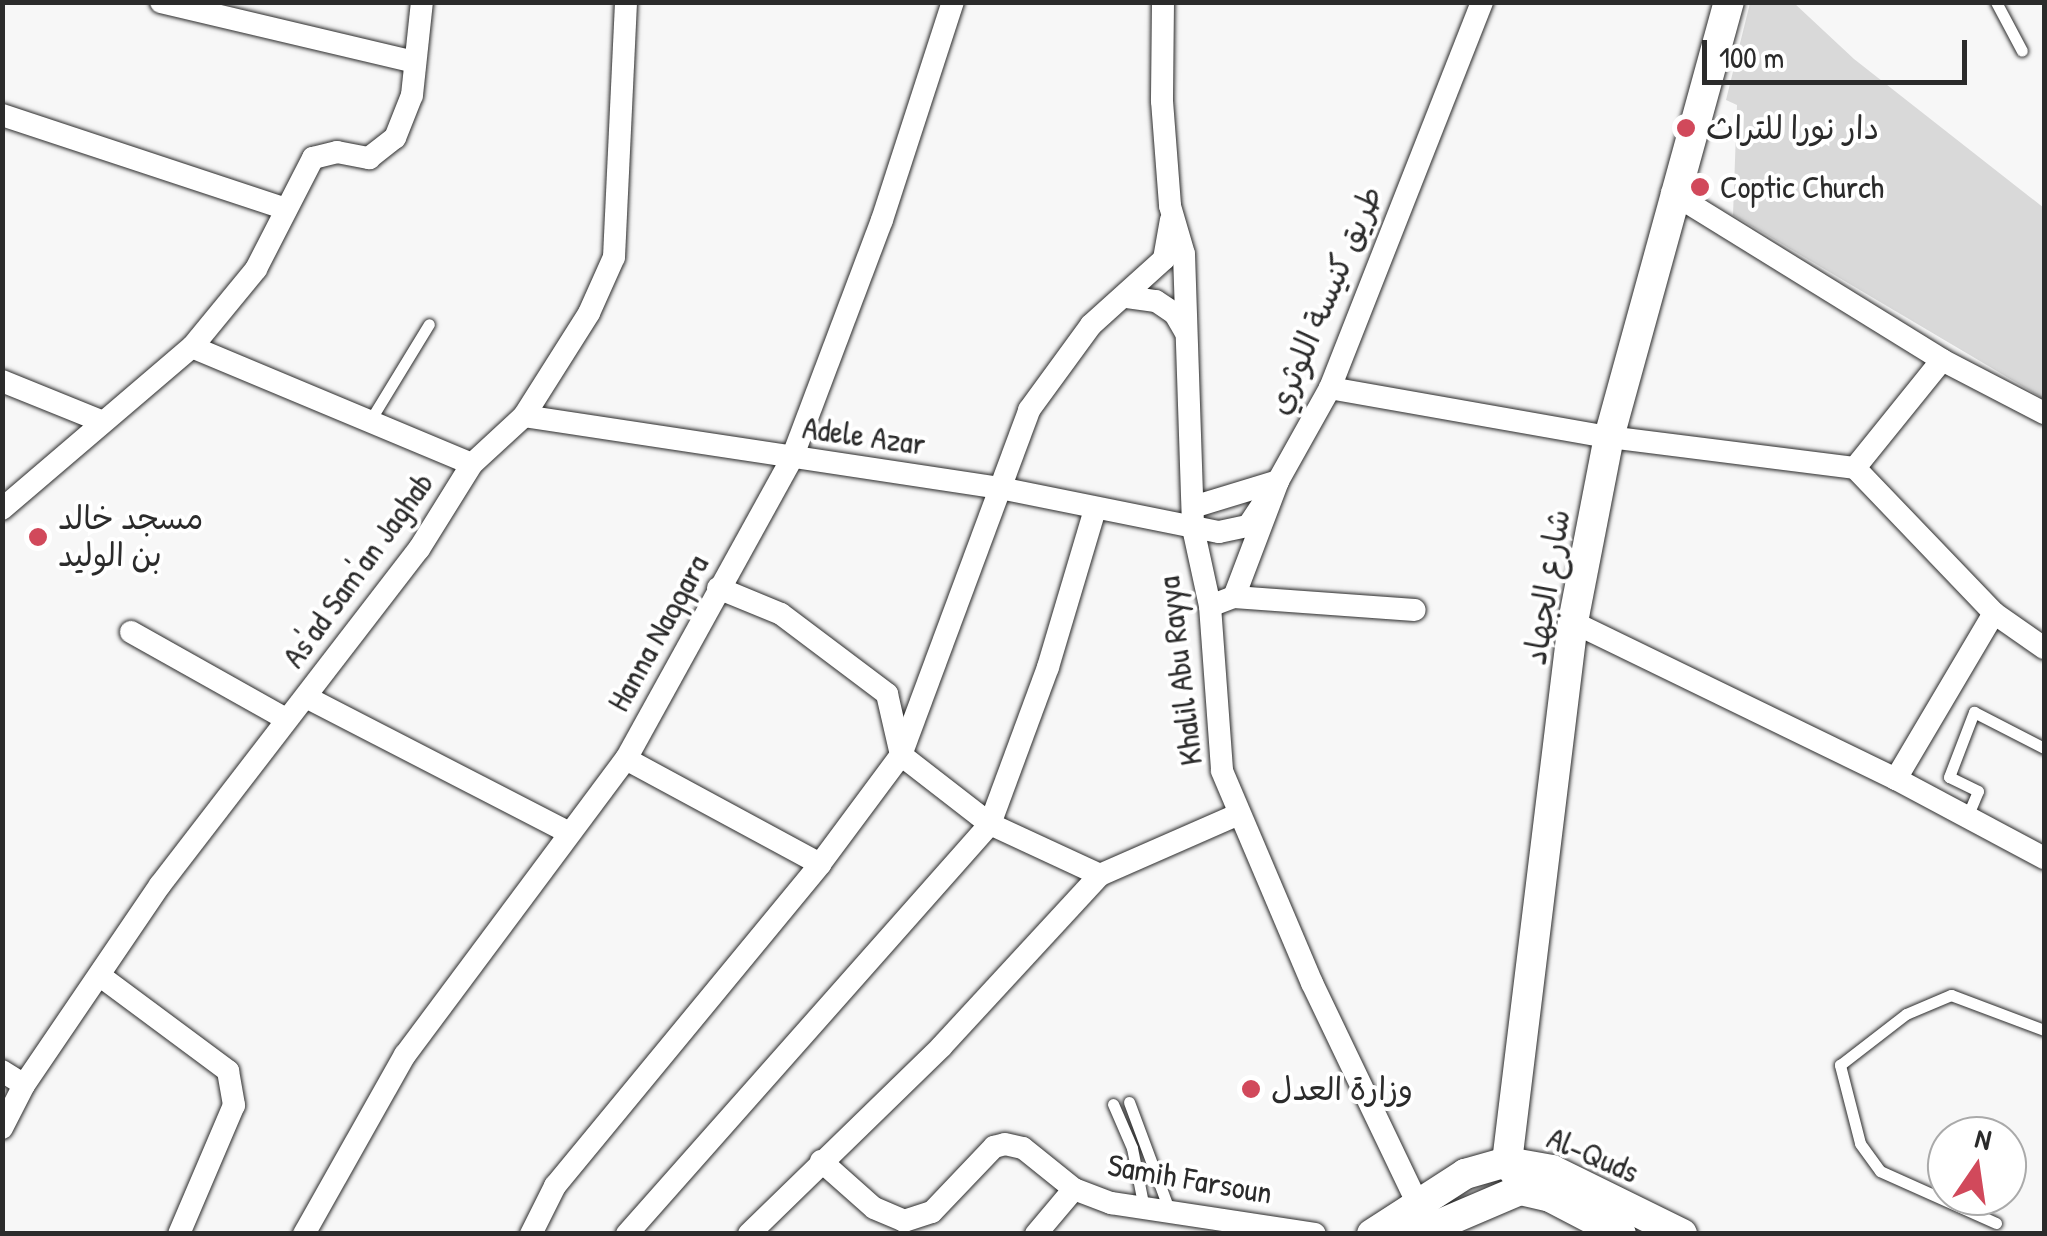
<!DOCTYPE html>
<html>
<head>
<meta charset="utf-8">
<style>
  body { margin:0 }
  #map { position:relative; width:2047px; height:1236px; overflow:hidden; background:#f7f7f7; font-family:"Patrick Hand","Playpen Sans Arabic",sans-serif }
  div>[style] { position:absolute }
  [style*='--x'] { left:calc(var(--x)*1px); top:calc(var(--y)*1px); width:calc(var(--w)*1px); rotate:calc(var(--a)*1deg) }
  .green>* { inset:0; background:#d9d9d9 }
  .roads { filter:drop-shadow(0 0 2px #2b2b2b) drop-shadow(0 0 2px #2b2b2b) }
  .lane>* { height:11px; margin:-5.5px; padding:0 5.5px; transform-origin:5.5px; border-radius:5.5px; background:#fff }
  .street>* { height:22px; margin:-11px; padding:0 11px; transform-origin:11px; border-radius:11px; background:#fff }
  .secondary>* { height:30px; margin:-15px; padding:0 15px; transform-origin:15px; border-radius:15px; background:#fff }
  .dots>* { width:28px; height:28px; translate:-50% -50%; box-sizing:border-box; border:5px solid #fff; border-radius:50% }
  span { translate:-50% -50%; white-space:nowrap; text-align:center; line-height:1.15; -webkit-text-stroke:8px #fff; paint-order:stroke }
  .poi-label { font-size:32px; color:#2b2b2b }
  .left { translate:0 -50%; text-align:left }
  .street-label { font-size:32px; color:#2b2b2b }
  .frame { position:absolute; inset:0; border:5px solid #2b2b2b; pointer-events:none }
  .north { position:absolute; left:1927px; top:1116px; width:100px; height:100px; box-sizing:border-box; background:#fff; border:2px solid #aaa; border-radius:50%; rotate:13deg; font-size:28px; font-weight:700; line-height:40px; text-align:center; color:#2b2b2b }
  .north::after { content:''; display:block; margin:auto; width:35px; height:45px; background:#d1495b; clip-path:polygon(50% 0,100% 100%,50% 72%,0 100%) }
  .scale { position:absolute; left:1702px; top:40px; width:265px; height:45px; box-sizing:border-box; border:5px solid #2b2b2b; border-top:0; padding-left:12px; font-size:30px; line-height:35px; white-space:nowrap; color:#2b2b2b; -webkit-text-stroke:8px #fff; paint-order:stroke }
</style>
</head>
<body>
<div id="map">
  <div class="green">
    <div style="clip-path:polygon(1750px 3px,1794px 3px,1854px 59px,2044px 208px,2044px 399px,1733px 215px,1737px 105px,1726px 100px)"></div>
  </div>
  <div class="roads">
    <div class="lane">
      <div style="--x:1996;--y:2;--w:55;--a:62"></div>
      <div style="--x:371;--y:419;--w:111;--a:-58.6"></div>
      <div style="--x:1967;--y:817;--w:28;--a:-67"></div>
      <div style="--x:1978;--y:791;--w:32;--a:-154"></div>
      <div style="--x:1949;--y:777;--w:70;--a:-69"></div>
      <div style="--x:1974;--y:712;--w:79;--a:27.2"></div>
      <div style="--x:1129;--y:1102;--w:117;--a:69.6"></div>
      <div style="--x:1113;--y:1104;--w:48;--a:66.6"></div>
      <div style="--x:1132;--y:1148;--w:61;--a:78.7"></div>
      <div style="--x:1996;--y:1223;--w:127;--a:-155.9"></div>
      <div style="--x:1880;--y:1171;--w:34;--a:-126"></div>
      <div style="--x:1860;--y:1143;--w:81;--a:-104.4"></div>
      <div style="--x:1840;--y:1065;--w:83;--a:-37.7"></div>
      <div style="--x:1906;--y:1014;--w:49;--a:-22.9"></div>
      <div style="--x:1951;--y:995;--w:99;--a:20.6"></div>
    </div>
    <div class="street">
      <div style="--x:161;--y:2;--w:260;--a:13.3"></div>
      <div style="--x:1163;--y:2;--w:99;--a:90.6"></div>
      <div style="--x:1162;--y:101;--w:105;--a:85.6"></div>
      <div style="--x:1170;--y:206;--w:50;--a:73.7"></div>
      <div style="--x:1184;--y:254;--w:274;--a:88.1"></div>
      <div style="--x:1193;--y:528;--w:80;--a:77.7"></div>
      <div style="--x:1210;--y:606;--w:165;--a:85.8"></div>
      <div style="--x:1222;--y:771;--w:230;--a:67"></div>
      <div style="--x:1312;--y:983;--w:243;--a:64.4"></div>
      <div style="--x:1417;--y:1202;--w:15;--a:42"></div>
      <div style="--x:2;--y:115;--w:299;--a:18.3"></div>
      <div style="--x:1672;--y:193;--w:317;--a:31.7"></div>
      <div style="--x:1942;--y:360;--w:139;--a:128.9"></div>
      <div style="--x:1127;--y:297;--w:29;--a:8"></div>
      <div style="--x:1156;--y:301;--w:23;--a:34"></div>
      <div style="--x:1175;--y:314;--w:22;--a:60"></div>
      <div style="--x:192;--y:347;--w:303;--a:22.7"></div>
      <div style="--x:1942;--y:360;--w:115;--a:27.5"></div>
      <div style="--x:2;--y:381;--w:107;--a:22"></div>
      <div style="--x:1330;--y:388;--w:283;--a:10"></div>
      <div style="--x:1609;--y:437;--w:248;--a:7.2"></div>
      <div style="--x:1855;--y:468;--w:201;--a:46.2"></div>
      <div style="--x:1994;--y:613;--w:193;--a:120.6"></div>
      <div style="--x:1896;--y:779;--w:359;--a:-154.1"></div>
      <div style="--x:524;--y:416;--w:476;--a:8.6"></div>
      <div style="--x:995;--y:487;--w:228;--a:11.4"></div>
      <div style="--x:1219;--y:532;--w:30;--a:-12"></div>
      <div style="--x:1248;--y:526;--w:54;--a:-56.3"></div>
      <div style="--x:1193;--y:507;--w:89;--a:-17"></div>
      <div style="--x:2;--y:509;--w:250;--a:-40.5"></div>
      <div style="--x:192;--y:347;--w:101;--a:-50.6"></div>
      <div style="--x:256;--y:269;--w:125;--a:-62.8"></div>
      <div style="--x:313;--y:158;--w:25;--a:-14"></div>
      <div style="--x:337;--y:152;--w:33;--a:11"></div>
      <div style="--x:369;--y:158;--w:33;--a:-38"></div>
      <div style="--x:395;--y:138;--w:46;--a:-68.4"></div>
      <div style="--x:412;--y:95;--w:94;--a:-83.9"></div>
      <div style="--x:718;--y:588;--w:68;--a:22.4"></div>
      <div style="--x:781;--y:614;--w:133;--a:37"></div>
      <div style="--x:887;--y:694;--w:63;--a:77.1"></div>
      <div style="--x:901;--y:755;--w:113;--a:37.8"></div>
      <div style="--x:990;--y:824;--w:121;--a:24.9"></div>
      <div style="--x:1234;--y:597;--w:181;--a:4.1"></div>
      <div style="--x:1210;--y:606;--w:26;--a:-21"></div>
      <div style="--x:1234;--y:597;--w:124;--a:-69.2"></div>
      <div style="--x:1278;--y:481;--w:107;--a:-60.8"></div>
      <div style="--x:1330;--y:388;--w:415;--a:-68.5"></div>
      <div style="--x:1994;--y:613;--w:61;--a:35"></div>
      <div style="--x:131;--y:632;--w:178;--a:29.3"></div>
      <div style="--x:306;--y:697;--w:296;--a:27.3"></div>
      <div style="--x:626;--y:759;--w:221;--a:28.4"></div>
      <div style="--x:820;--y:864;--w:136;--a:-53.4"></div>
      <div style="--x:901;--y:755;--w:368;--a:-69.6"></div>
      <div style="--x:1029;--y:410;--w:105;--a:-53.9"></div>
      <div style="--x:1091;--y:325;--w:98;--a:-42.1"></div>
      <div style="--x:1164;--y:259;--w:39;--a:-80"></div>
      <div style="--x:1896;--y:779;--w:168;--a:28.1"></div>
      <div style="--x:103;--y:978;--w:156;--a:36.6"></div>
      <div style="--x:228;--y:1071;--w:35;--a:80"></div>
      <div style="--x:234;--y:1105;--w:140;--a:113.1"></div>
      <div style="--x:2;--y:1071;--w:26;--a:32"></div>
      <div style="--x:2;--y:1128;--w:48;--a:-62.9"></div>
      <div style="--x:24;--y:1085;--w:242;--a:-55.8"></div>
      <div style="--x:160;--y:885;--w:424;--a:-52.4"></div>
      <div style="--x:419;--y:549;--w:100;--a:-58.1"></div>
      <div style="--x:472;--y:464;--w:71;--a:-42.7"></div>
      <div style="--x:524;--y:416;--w:122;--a:-57.7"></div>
      <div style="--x:589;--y:313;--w:61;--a:-65.9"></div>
      <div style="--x:614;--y:257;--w:255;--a:-87.3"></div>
      <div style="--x:821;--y:1161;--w:71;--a:41.6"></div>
      <div style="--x:874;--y:1208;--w:33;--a:23"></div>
      <div style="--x:904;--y:1221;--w:29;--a:-18"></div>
      <div style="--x:932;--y:1212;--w:90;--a:-46.4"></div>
      <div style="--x:994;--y:1147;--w:11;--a:-15"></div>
      <div style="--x:1005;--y:1144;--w:18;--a:13"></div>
      <div style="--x:1023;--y:1148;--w:65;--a:38.8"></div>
      <div style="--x:1074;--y:1189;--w:40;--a:21"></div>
      <div style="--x:1111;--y:1203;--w:206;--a:8.6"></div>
      <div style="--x:304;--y:1234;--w:206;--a:-60.6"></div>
      <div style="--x:405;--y:1055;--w:369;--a:-53.3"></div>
      <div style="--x:626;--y:759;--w:344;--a:-61.1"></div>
      <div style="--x:792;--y:458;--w:254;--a:-69.3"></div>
      <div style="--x:882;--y:220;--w:229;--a:-72"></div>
      <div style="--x:531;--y:1234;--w:54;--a:-63.4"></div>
      <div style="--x:555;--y:1186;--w:417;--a:-50.5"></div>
      <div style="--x:627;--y:1234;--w:548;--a:-48.48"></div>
      <div style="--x:990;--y:824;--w:167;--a:-69.7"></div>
      <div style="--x:1048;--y:667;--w:165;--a:-73.4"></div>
      <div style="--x:749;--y:1234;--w:269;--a:-44.2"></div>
      <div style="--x:942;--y:1046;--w:233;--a:-47.3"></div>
      <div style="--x:1100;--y:875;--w:152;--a:-23.7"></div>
      <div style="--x:1036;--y:1234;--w:59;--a:-49.8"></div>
    </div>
    <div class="secondary">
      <div style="--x:1528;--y:1190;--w:35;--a:-127"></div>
      <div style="--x:1507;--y:1162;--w:544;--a:-83.03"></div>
      <div style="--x:1573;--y:622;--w:188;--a:-79"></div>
      <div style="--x:1609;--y:437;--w:451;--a:-74.6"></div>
      <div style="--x:1372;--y:1234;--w:111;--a:-32.8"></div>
      <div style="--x:1465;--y:1174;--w:44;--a:-15.9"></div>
      <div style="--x:1507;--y:1162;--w:46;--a:10.1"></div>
      <div style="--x:1552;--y:1170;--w:145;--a:26.2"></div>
      <div style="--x:1417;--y:1234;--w:112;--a:-23.1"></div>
      <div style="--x:1520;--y:1190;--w:31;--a:13"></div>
      <div style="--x:1550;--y:1197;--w:80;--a:27.5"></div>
    </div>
  </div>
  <div class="dots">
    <div style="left:1686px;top:128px;background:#d1495b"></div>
    <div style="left:1700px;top:187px;background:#d1495b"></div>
    <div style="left:38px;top:537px;background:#d1495b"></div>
    <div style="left:1251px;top:1089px;background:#d1495b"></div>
  </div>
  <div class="poi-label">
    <span class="left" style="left:1706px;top:128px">دار نورا للتراث</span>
    <span class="left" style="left:1720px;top:187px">Coptic Church</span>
    <span class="left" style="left:58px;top:537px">مسجد خالد<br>بن الوليد</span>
    <span class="left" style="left:1271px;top:1089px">وزارة العدل</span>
  </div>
  <div class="street-label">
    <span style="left:1325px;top:300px;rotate:-67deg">طريق كنيسة اللوثري</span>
    <span style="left:864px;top:436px;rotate:8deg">Adele Azar</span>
    <span style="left:358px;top:570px;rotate:-54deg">As'ad Sam'an Jaghab</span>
    <span style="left:1547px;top:587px;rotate:-81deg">شارع الجهاد</span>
    <span style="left:658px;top:633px;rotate:-61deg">Hanna Naqqara</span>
    <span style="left:1180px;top:671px;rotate:-97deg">Khalil Abu Rayya</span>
    <span style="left:1593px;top:1155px;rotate:23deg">Al-Quds</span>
    <span style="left:1190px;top:1179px;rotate:10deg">Samih Farsoun</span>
  </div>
  <div class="frame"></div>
  <div class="north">N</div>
  <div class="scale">100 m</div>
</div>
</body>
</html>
